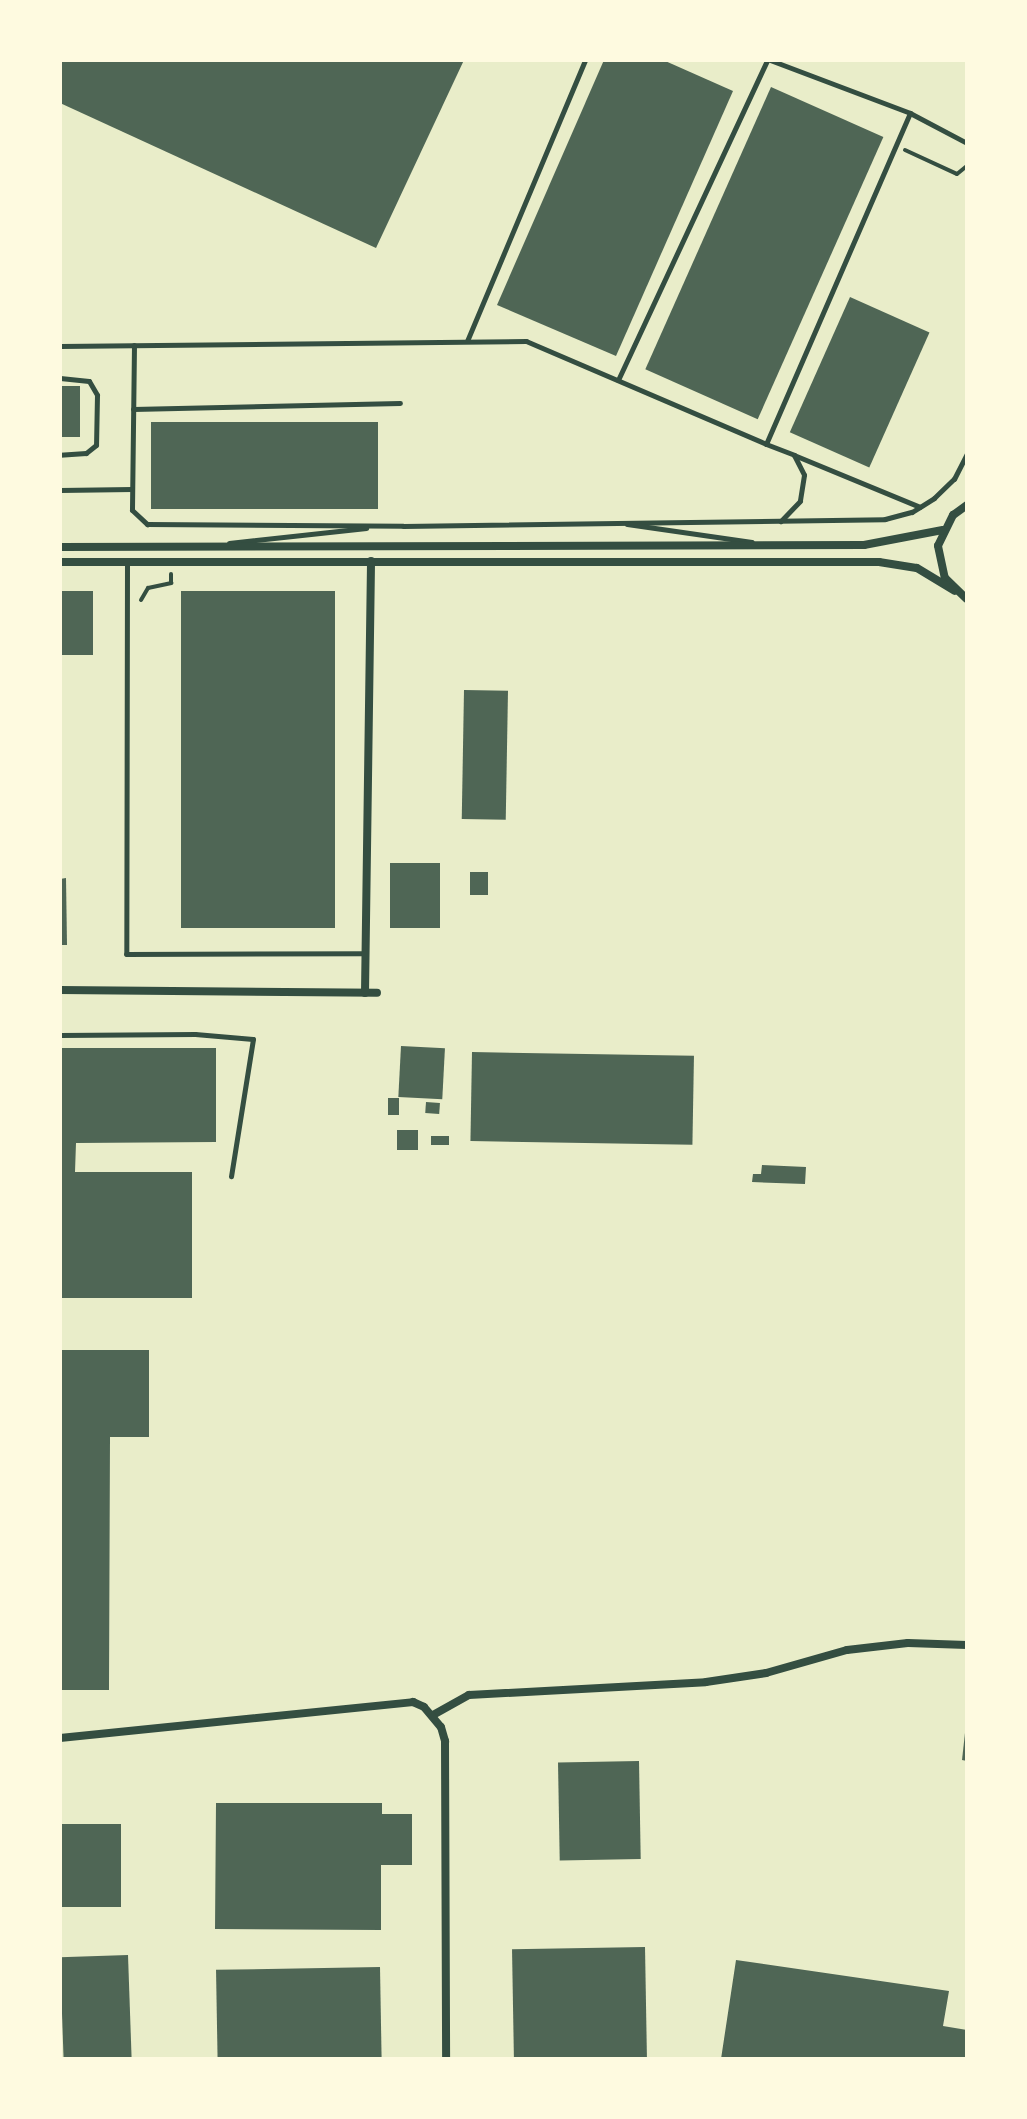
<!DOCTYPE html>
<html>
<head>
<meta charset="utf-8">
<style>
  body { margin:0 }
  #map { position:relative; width:1027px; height:2119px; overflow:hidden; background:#e9edc9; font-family:"Exo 2",sans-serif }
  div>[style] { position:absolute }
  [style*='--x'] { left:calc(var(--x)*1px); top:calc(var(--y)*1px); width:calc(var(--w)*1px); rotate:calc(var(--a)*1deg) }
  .building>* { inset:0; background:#4f6655; transform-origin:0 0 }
  .path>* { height:4px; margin:-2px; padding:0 2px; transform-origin:2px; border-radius:2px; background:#344e41 }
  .service>* { height:5px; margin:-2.5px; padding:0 2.5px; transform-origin:2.5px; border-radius:2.5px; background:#344e41 }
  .minor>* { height:8px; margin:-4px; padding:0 4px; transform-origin:4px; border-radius:4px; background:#344e41 }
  span { translate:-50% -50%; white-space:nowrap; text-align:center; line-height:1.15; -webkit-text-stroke:6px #fefae0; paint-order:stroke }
  .frame { position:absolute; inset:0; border:62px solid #fefae0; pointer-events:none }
</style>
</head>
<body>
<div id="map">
  <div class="building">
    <div style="clip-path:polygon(60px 60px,464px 60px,376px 248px,60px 103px)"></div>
    <div style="clip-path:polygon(604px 60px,663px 60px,733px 91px,616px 356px,497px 305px)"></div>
    <div style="left:771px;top:87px;width:123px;height:309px;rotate:24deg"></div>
    <div style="left:850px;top:297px;width:87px;height:148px;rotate:24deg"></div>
    <div style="left:80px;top:386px;width:51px;height:20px;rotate:90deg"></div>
    <div style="left:151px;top:422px;width:227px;height:87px"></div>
    <div style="left:60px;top:591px;width:33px;height:64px"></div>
    <div style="left:181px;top:591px;width:154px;height:337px"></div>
    <div style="left:464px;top:690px;width:44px;height:129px;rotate:1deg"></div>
    <div style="left:440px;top:863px;width:65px;height:50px;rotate:90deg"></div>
    <div style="left:470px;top:872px;width:18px;height:23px"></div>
    <div style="clip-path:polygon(66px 878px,67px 945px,60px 945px,60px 879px)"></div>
    <div style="left:401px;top:1046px;width:44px;height:51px;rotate:3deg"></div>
    <div style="clip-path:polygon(60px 1048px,216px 1048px,216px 1142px,76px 1143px,75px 1172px,192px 1172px,192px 1298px,60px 1298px)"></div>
    <div style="left:472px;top:1052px;width:222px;height:89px;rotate:1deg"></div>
    <div style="left:388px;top:1098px;width:11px;height:17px"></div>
    <div style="left:426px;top:1102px;width:14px;height:11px;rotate:4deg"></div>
    <div style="left:397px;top:1130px;width:21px;height:20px"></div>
    <div style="left:431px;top:1136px;width:18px;height:9px"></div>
    <div style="clip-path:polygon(762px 1165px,806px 1167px,805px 1184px,752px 1182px,753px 1174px,761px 1174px)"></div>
    <div style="clip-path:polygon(60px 1350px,149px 1350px,149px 1437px,110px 1437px,109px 1690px,60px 1690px)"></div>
    <div style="clip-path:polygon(965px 1733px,967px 1733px,967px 1761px,962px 1760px)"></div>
    <div style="left:639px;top:1761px;width:98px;height:81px;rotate:89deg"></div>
    <div style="clip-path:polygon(216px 1803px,382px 1803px,382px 1814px,412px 1814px,412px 1865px,381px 1865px,381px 1930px,215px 1929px)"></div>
    <div style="left:60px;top:1824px;width:61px;height:83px"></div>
    <div style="left:645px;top:1947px;width:112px;height:133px;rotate:89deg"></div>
    <div style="left:128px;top:1955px;width:104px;height:68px;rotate:88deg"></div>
    <div style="clip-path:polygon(736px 1960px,949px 1991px,943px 2026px,967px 2030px,967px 2059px,721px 2059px)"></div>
    <div style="left:380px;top:1967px;width:92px;height:164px;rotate:89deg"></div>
  </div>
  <div class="path">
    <div style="--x:905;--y:150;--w:57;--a:24.8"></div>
    <div style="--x:957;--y:174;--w:13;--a:-39"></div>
    <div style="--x:141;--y:600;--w:14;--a:-60"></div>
    <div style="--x:148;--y:588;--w:24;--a:-12"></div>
    <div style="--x:171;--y:583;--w:9;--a:-90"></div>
  </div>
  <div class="service">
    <div style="--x:770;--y:60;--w:150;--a:20.7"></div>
    <div style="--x:910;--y:113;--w:64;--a:27.8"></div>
    <div style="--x:467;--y:341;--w:305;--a:-67.2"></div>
    <div style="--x:134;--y:345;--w:165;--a:90.7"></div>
    <div style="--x:132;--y:510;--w:21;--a:43"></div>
    <div style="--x:147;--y:524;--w:256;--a:0.4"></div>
    <div style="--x:403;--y:526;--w:482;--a:-0.8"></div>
    <div style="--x:885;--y:519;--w:28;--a:-15"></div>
    <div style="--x:912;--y:512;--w:26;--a:-32"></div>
    <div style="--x:934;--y:498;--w:28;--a:-44"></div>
    <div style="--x:954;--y:479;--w:29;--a:-63"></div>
    <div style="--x:60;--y:346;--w:466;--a:-0.6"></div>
    <div style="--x:526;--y:341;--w:261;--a:23.2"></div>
    <div style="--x:766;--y:444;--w:361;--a:-66.5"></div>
    <div style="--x:60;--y:378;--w:29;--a:6"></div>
    <div style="--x:89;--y:381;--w:16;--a:60"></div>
    <div style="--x:97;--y:395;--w:50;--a:91.1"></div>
    <div style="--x:96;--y:445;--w:13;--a:141"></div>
    <div style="--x:86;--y:453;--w:26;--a:176"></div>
    <div style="--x:618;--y:380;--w:353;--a:-65"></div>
    <div style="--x:133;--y:409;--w:267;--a:-1.3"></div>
    <div style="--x:766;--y:444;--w:30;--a:21"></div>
    <div style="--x:794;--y:455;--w:22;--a:63"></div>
    <div style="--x:804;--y:475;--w:26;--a:99"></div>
    <div style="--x:800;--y:501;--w:28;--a:134"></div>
    <div style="--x:794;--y:455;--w:136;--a:22.4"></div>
    <div style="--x:60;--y:490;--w:72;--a:-0.8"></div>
    <div style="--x:627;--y:524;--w:126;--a:8.2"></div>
    <div style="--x:229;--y:543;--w:138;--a:-6.2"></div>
    <div style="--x:127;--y:563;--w:391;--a:90.1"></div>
    <div style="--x:126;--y:954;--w:239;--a:-0.2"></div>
    <div style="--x:60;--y:1035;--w:135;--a:-0.4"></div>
    <div style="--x:195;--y:1034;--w:58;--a:4.9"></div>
    <div style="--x:253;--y:1039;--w:139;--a:99.1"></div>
  </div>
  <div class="minor">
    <div style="--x:967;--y:505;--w:17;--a:144"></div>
    <div style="--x:953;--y:515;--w:34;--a:116"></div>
    <div style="--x:938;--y:546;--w:33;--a:78"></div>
    <div style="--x:945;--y:578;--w:30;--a:44"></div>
    <div style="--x:60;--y:547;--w:804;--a:-0.14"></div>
    <div style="--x:864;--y:545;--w:80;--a:-10.8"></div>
    <div style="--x:60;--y:562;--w:819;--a:0"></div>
    <div style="--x:879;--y:562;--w:38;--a:9"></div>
    <div style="--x:917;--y:568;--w:44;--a:31.2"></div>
    <div style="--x:60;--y:990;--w:317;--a:0.5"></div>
    <div style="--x:365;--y:993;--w:432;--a:-89.2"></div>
    <div style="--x:433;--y:1715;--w:41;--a:-29.1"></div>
    <div style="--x:469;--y:1695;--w:237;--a:-3.1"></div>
    <div style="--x:706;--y:1682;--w:61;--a:-8.5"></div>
    <div style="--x:766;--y:1673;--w:84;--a:-15.9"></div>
    <div style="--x:847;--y:1650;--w:61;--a:-6.5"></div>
    <div style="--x:908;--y:1643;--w:59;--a:1.9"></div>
    <div style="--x:60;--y:1738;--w:355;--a:-5.8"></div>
    <div style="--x:413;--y:1702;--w:12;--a:24"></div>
    <div style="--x:424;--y:1707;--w:26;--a:50"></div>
    <div style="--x:441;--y:1727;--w:15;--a:74"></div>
    <div style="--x:445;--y:1741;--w:318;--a:89.8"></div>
  </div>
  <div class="frame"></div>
</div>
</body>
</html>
